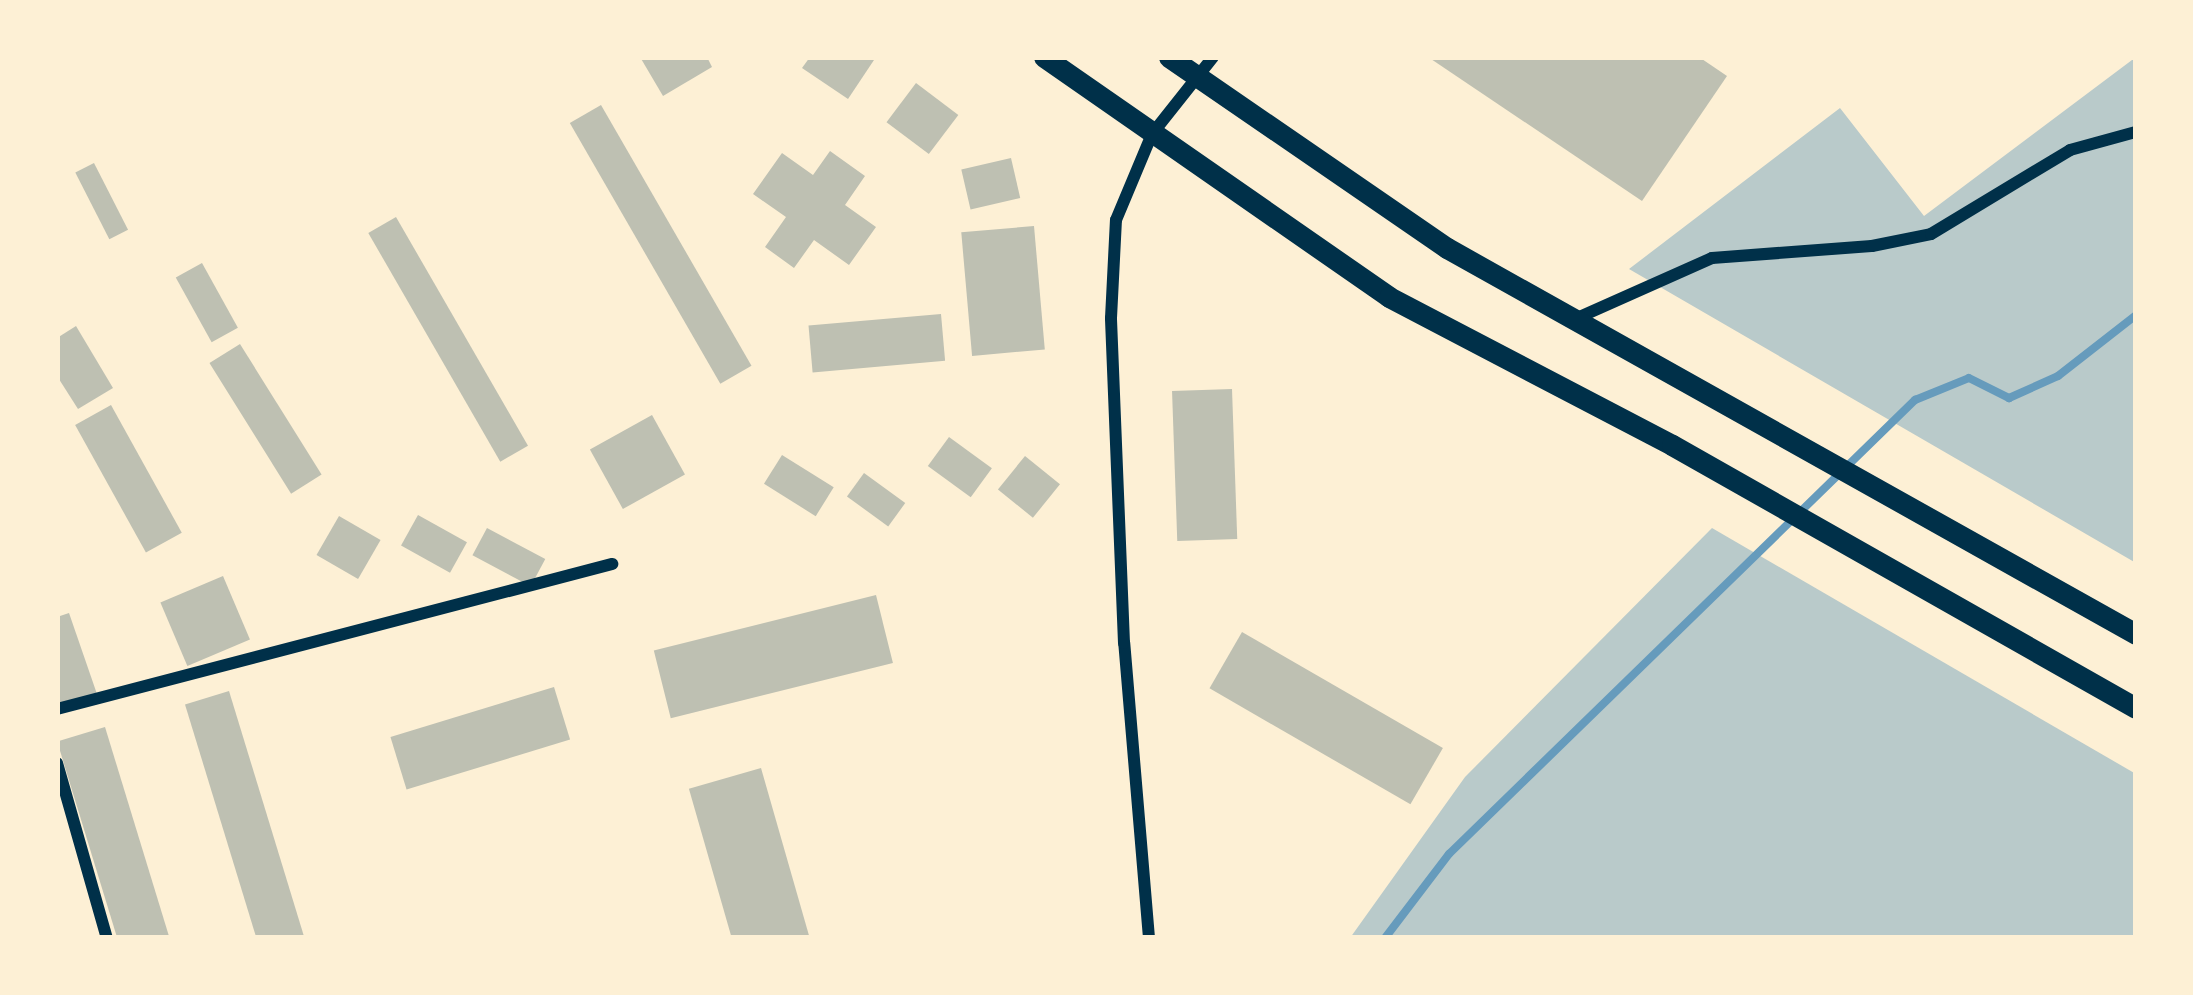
<!DOCTYPE html>
<html>
<head>
<meta charset="utf-8">
<style>
  body { margin:0 }
  #map { position:relative; width:2193px; height:995px; overflow:hidden; background:#fdf0d5; font-family:Signika,sans-serif }
  div>[style] { position:absolute }
  [style*='--x'] { left:calc(var(--x)*1px); top:calc(var(--y)*1px); width:calc(var(--w)*1px); rotate:calc(var(--a)*1deg) }
  .green>* { inset:0; background:#b9caca }
  .stream>* { height:8px; margin:-4px; padding:0 4px; transform-origin:4px; border-radius:4px; background:#669bbc }
  .building>* { inset:0; background:#bec0b2; transform-origin:0 0 }
  .minor>* { height:12px; margin:-6px; padding:0 6px; transform-origin:6px; border-radius:6px; background:#003049 }
  .secondary>* { height:21px; margin:-10.5px; padding:0 10.5px; transform-origin:10.5px; border-radius:10.5px; background:#003049 }
  span { translate:-50% -50%; white-space:nowrap; text-align:center; line-height:1.15; -webkit-text-stroke:10px #fdf0d5; paint-order:stroke }
  .frame { position:absolute; inset:0; border:60px solid #fdf0d5; pointer-events:none }
</style>
</head>
<body>
<div id="map">
  <div class="green">
    <div style="clip-path:polygon(2136px 57px,2136px 563px,1629px 269px,1840px 108px,1924px 216px)"></div>
    <div style="clip-path:polygon(1712px 528px,2136px 774px,2136px 938px,1350px 938px,1465px 777px)"></div>
  </div>
  <div class="stream">
    <div style="--x:1385;--y:938;--w:106;--a:-52.7"></div>
    <div style="--x:1449;--y:854;--w:651;--a:-44.25"></div>
    <div style="--x:1915;--y:400;--w:58;--a:-22.2"></div>
    <div style="--x:1969;--y:378;--w:45;--a:26.6"></div>
    <div style="--x:2009;--y:398;--w:54;--a:-24.2"></div>
    <div style="--x:2058;--y:376;--w:99;--a:-38"></div>
  </div>
  <div class="building">
    <div style="clip-path:polygon(640px 57px,707px 57px,712px 67px,663px 96px)"></div>
    <div style="clip-path:polygon(810px 57px,876px 57px,848px 99px,802px 68px)"></div>
    <div style="clip-path:polygon(1428px 57px,1699px 57px,1727px 76px,1642px 201px)"></div>
    <div style="left:916px;top:83px;width:53px;height:49px;rotate:37deg"></div>
    <div style="left:601px;top:105px;width:301px;height:36px;rotate:60deg"></div>
    <div style="clip-path:polygon(830px 151px,865px 176px,845px 205px,876px 227px,849px 265px,814px 240px,794px 268px,765px 247px,786px 217px,753px 194px,782px 153px,813px 175px)"></div>
    <div style="left:1011px;top:158px;width:41px;height:51px;rotate:77deg"></div>
    <div style="left:94px;top:163px;width:75px;height:21px;rotate:63deg"></div>
    <div style="left:396px;top:217px;width:264px;height:32px;rotate:60deg"></div>
    <div style="left:1034px;top:226px;width:124px;height:73px;rotate:85deg"></div>
    <div style="left:202px;top:263px;width:74px;height:30px;rotate:61deg"></div>
    <div style="left:941px;top:314px;width:47px;height:133px;rotate:85deg"></div>
    <div style="clip-path:polygon(76px 326px,113px 388px,78px 409px,57px 376px,57px 338px)"></div>
    <div style="left:240px;top:344px;width:154px;height:36px;rotate:58deg"></div>
    <div style="left:1232px;top:389px;width:150px;height:60px;rotate:88deg"></div>
    <div style="left:111px;top:405px;width:146px;height:41px;rotate:61deg"></div>
    <div style="left:652px;top:415px;width:68px;height:71px;rotate:61deg"></div>
    <div style="left:949px;top:437px;width:53px;height:36px;rotate:36deg"></div>
    <div style="left:782px;top:455px;width:61px;height:34px;rotate:32deg"></div>
    <div style="left:1025px;top:456px;width:45px;height:43px;rotate:39deg"></div>
    <div style="left:864px;top:473px;width:51px;height:29px;rotate:36deg"></div>
    <div style="left:418px;top:515px;width:56px;height:35px;rotate:29deg"></div>
    <div style="left:339px;top:516px;width:48px;height:45px;rotate:30deg"></div>
    <div style="left:487px;top:528px;width:66px;height:31px;rotate:28deg"></div>
    <div style="left:223px;top:576px;width:69px;height:68px;rotate:67deg"></div>
    <div style="left:876px;top:595px;width:70px;height:229px;rotate:76deg"></div>
    <div style="clip-path:polygon(69px 613px,98px 697px,57px 711px,57px 617px)"></div>
    <div style="left:1242px;top:632px;width:232px;height:65px;rotate:30deg"></div>
    <div style="left:554px;top:687px;width:55px;height:171px;rotate:73deg"></div>
    <div style="left:229px;top:691px;width:259px;height:46px;rotate:73deg"></div>
    <div style="left:105px;top:727px;width:221px;height:50px;rotate:73deg"></div>
    <div style="left:761px;top:768px;width:177px;height:75px;rotate:74deg"></div>
  </div>
  <div class="minor">
    <div style="--x:1575;--y:319;--w:150;--a:-24"></div>
    <div style="--x:1712;--y:258;--w:160;--a:-4.3"></div>
    <div style="--x:1872;--y:246;--w:60;--a:-11.5"></div>
    <div style="--x:1931;--y:234;--w:162;--a:-31.1"></div>
    <div style="--x:2070;--y:150;--w:68;--a:-15.3"></div>
    <div style="--x:57;--y:709;--w:574;--a:-14.64"></div>
    <div style="--x:57;--y:763;--w:182;--a:74.1"></div>
    <div style="--x:1149;--y:938;--w:296;--a:-94.8"></div>
    <div style="--x:1124;--y:643;--w:325;--a:-92.3"></div>
    <div style="--x:1111;--y:318;--w:98;--a:-87.1"></div>
    <div style="--x:1116;--y:220;--w:93;--a:-67.3"></div>
    <div style="--x:1152;--y:134;--w:98;--a:-51.6"></div>
  </div>
  <div class="secondary">
    <div style="--x:1044;--y:57;--w:420;--a:34.8"></div>
    <div style="--x:1389;--y:297;--w:319;--a:27.6"></div>
    <div style="--x:1672;--y:445;--w:533;--a:29.55"></div>
    <div style="--x:1169;--y:57;--w:337;--a:34.5"></div>
    <div style="--x:1447;--y:248;--w:790;--a:29.26"></div>
  </div>
  <div class="frame"></div>
</div>
</body>
</html>
